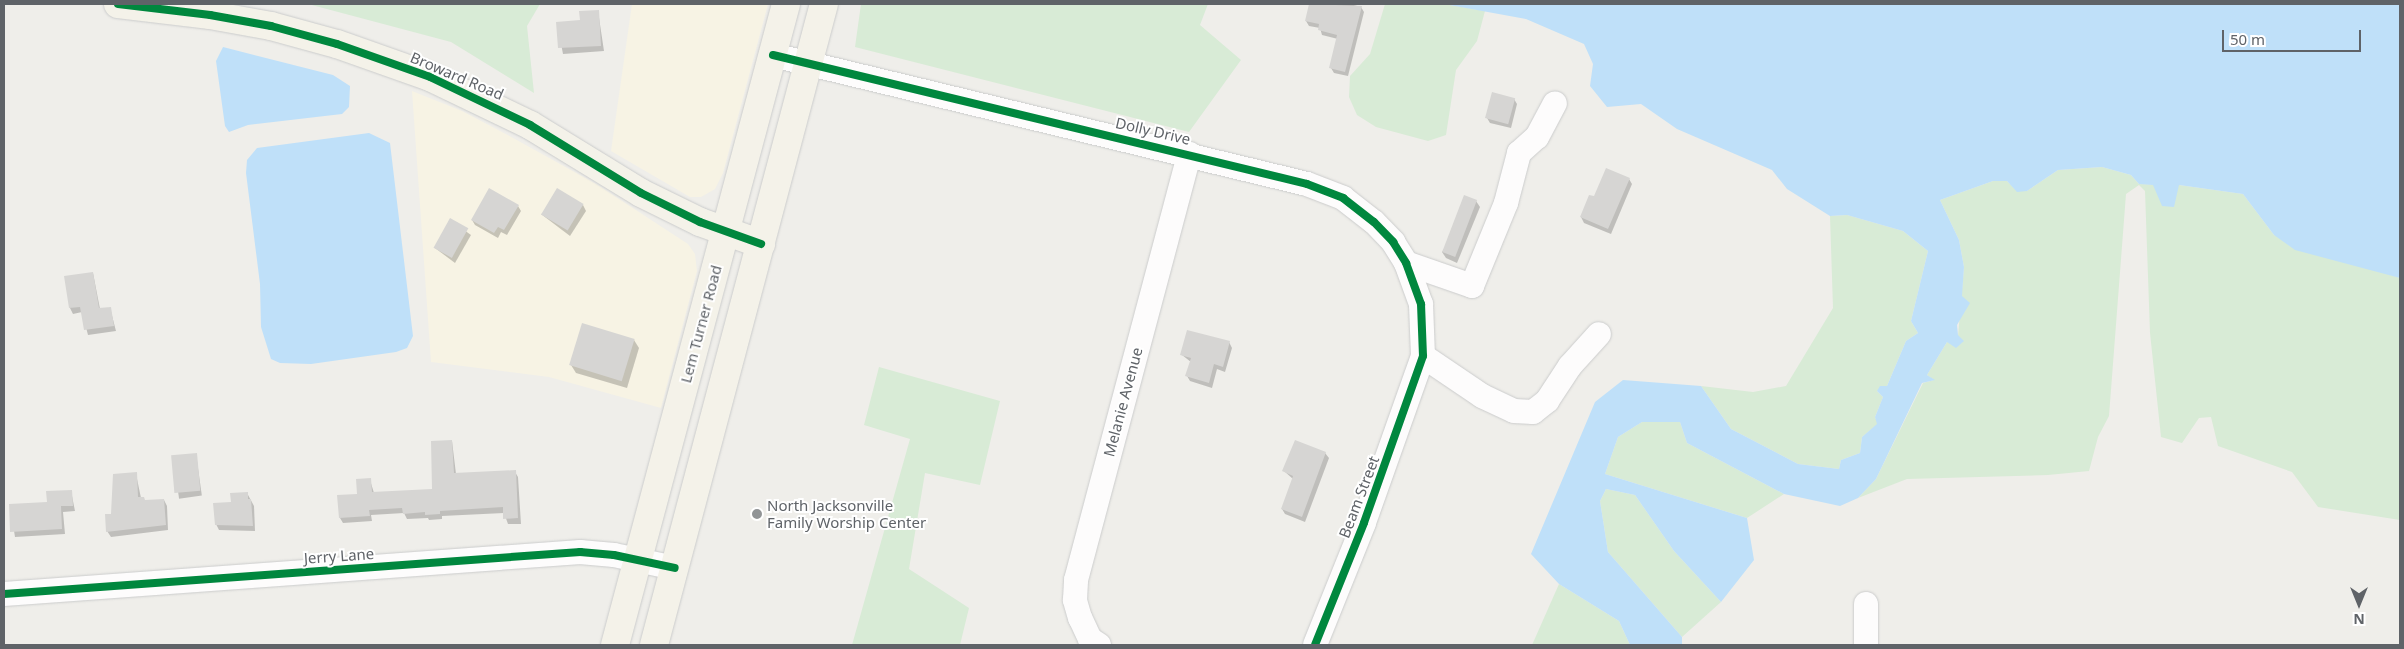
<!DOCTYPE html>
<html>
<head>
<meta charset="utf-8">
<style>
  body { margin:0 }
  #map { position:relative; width:2404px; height:649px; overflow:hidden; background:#efeeea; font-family:"Noto Sans",sans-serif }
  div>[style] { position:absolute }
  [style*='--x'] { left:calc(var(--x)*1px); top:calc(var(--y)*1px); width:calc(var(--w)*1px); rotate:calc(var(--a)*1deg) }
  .commercial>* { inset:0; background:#f7f3e4 }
  .green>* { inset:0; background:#d8ebd6 }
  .water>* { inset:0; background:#bfe0f9 }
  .shadow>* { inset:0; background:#0003; transform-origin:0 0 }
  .building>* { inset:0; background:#d6d5d3; transform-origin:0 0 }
  .roads { filter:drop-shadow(0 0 1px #cbcccc) drop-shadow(0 0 1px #cbcccc) }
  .minor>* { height:24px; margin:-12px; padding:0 12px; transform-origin:12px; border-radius:12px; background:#fdfcfc }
  .major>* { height:28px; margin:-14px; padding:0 14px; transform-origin:14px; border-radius:14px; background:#f4f2e9 }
  .cycleway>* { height:8px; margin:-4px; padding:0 4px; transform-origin:4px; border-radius:4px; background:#00873e }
  .dots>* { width:14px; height:14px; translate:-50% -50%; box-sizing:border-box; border:2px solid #fff; border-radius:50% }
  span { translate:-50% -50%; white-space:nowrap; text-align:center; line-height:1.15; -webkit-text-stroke:4px #fff; paint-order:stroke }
  .street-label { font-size:15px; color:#5f6368 }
  .poi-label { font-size:15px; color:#5f6368 }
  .left { translate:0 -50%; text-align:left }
  .frame { position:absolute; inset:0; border:5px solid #5f6368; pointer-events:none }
  .north { position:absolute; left:2334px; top:579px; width:50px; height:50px; -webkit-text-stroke:4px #fff; paint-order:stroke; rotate:180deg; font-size:14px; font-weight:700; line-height:20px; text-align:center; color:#5f6368 }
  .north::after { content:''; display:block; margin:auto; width:18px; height:22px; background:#5f6368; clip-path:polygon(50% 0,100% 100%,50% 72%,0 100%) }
  .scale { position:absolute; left:2222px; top:30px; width:139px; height:22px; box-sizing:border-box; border:2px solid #5f6368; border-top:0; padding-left:6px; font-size:15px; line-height:18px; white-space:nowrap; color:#5f6368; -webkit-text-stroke:4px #fff; paint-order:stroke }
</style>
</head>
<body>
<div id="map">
  <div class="commercial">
    <div style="clip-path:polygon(632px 4px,768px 4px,723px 173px,715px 189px,701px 197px,690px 197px,611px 151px)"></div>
    <div style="clip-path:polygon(412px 91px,462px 111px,515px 139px,596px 184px,688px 244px,695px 254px,697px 271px,661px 408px,549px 377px,431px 362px)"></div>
  </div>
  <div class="green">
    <div style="clip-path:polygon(308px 4px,540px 4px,527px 26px,534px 93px,451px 42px)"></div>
    <div style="clip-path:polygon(861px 4px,1208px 4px,1200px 25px,1241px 60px,1189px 132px,855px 47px)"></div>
    <div style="clip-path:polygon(1385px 4px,1444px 4px,1485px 11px,1477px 41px,1456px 70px,1446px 135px,1428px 141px,1376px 127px,1357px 115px,1349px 97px,1350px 76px,1370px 54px)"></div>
    <div style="clip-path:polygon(2102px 167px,2131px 175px,2139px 184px,2179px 185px,2243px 194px,2274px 235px,2400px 278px,2400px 520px,2318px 507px,2292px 472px,2218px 446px,2211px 417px,2199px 418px,2182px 443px,2161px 437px,2150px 333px,2145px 191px,2139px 185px,2126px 194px,2109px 416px,2098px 437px,2089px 471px,2048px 475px,1907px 479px,1858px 498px,1876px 479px,1923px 383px,1934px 380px,1927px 375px,1947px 342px,1958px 336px,1964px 267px,1959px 240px,1940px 200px,1993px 181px,2007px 181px,2017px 191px,2027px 191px,2058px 170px)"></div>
    <div style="clip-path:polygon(1847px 215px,1903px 231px,1928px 251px,1911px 321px,1918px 333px,1906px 341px,1887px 386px,1877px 391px,1883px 397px,1875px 417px,1878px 424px,1862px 437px,1860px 453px,1841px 460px,1839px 469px,1798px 464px,1731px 429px,1701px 386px,1753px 392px,1786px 386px,1833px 308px,1830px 216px)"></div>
    <div style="clip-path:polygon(879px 367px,1000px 401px,980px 485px,925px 473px,909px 569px,969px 608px,960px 645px,852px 645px,910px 439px,864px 425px)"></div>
    <div style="clip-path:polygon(1642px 422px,1680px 422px,1687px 443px,1784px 494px,1747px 518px,1605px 474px,1618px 437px)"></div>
    <div style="clip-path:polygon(1606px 489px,1635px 495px,1674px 551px,1721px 602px,1682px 637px,1608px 552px,1600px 501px)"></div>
    <div style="clip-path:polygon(1559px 584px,1619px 621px,1630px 645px,1532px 645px)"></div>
  </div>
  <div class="water">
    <div style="clip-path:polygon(1444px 4px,2400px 4px,2400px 278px,2295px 250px,2274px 235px,2243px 194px,2179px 185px,2174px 207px,2162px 206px,2153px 185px,2139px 184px,2131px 175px,2102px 167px,2058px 170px,2027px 191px,2017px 192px,2007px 181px,1993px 181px,1940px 200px,1959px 240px,1964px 267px,1962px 296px,1970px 303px,1957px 325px,1958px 335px,1964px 341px,1956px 348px,1947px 342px,1927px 375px,1935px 380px,1922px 383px,1876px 479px,1858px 498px,1840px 506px,1784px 494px,1687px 443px,1680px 422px,1642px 422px,1618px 437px,1605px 474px,1747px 518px,1754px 560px,1721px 602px,1674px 551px,1635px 495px,1606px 489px,1600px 501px,1608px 552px,1682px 637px,1682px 645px,1630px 645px,1619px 621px,1559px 584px,1531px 554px,1595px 402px,1623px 380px,1701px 386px,1731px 429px,1798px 464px,1839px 469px,1841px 460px,1860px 453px,1862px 437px,1877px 424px,1875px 417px,1883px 397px,1877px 391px,1880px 386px,1887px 386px,1906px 341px,1918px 333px,1911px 321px,1928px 251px,1903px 231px,1847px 215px,1830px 216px,1787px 189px,1772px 170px,1677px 129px,1641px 104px,1607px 107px,1590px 86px,1593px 64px,1584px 44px,1526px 19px)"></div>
    <div style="clip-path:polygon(223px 47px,333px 75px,350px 86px,349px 107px,342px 114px,248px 125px,229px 132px,225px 126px,216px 61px)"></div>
    <div style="clip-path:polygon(369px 133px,390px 143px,413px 336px,407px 348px,396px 352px,311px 364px,280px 363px,271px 359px,261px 327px,260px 284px,246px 173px,247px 160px,257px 148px)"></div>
  </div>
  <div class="shadow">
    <div style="clip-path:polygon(1310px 4px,1350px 4px,1361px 7px,1364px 12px,1348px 76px,1334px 73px,1331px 68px,1338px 39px,1322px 35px,1320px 28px,1309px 26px,1306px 21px)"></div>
    <div style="clip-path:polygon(598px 11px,604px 51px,563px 54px,557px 23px,581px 21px)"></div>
    <div style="clip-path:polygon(1514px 99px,1517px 104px,1511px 128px,1490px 123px,1487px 118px)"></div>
    <div style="clip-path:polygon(1629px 179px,1632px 184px,1611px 234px,1584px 223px,1581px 217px,1595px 198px)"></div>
    <div style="clip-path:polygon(1476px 201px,1480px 207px,1457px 263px,1446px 258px,1442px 252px)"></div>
    <div style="clip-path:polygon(583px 205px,586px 211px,570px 236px,541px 214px)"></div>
    <div style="clip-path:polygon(518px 206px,521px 211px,507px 235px,501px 232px,498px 238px,475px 225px,472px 220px)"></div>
    <div style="clip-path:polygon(450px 220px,471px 235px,455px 263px,435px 248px)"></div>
    <div style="clip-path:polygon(93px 273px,100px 309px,110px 308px,116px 331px,88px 335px,82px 312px,73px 314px,70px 308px,66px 277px)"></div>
    <div style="clip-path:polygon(634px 340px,639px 348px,627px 388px,576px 373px,571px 365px)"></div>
    <div style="clip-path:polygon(1229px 342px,1232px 348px,1225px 372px,1217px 369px,1212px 388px,1190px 381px,1187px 376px,1191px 362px,1182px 355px)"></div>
    <div style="clip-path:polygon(452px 441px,456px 474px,515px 472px,518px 477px,521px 524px,508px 524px,504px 513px,442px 516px,442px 519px,429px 520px,428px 518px,407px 519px,404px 513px,371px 515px,372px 521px,343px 523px,340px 518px,370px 480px,374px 493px,434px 490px)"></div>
    <div style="clip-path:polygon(1325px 453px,1329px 458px,1305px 522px,1285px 514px,1282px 509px,1293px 479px,1284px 471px)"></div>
    <div style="left:196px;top:454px;width:42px;height:23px;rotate:82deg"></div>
    <div style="clip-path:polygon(136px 474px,141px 498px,145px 502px,164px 500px,167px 506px,168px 530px,111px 537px,107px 531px,112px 515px)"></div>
    <div style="clip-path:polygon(71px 491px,75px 511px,63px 512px,65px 534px,15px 537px,10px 506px,48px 503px)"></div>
    <div style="clip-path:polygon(247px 493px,254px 506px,255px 531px,219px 530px,216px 524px,232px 503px)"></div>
  </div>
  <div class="building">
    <div style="clip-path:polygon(1309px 4px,1362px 6px,1345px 72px,1329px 68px,1337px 35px,1318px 30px,1319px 24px,1305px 21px)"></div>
    <div style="clip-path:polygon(599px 10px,601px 46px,558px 48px,556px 22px,580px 20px,579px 11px)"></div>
    <div style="left:1492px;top:92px;width:24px;height:27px;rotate:15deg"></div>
    <div style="clip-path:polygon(1606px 168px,1630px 178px,1608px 229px,1580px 217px,1589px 195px,1594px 196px)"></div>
    <div style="clip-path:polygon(489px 188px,519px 205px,504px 230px,498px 227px,494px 233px,471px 220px)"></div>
    <div style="left:557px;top:188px;width:31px;height:31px;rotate:31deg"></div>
    <div style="left:1464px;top:195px;width:14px;height:61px;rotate:21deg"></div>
    <div style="left:450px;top:218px;width:21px;height:34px;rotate:29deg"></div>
    <div style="clip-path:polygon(93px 272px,99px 308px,111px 307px,114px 326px,84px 330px,80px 307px,69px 308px,64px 276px)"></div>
    <div style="left:582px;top:323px;width:55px;height:44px;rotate:17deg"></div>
    <div style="clip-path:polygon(1187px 330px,1230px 341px,1223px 367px,1214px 364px,1209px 383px,1185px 376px,1191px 358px,1180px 355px)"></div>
    <div style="clip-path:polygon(452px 440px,454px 473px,516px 470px,518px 518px,503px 519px,503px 507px,440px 511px,440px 514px,425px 515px,425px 512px,403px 514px,402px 508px,369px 510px,370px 516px,339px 518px,337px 495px,357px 494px,356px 479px,371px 478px,372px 492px,432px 489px,431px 441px)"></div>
    <div style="clip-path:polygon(1295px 440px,1326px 452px,1302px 517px,1281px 509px,1293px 476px,1282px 471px)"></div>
    <div style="left:197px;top:453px;width:38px;height:26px;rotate:85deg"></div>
    <div style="clip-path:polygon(137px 472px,138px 497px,144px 497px,145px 500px,164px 499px,166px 525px,106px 532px,105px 514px,111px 514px,113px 474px)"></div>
    <div style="clip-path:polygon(72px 490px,73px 506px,61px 506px,62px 529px,10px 532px,9px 504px,47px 502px,46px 491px)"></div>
    <div style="clip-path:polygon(248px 492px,248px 499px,251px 499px,253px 526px,215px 525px,213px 503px,231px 502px,230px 493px)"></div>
  </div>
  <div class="roads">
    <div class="minor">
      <div style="--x:773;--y:55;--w:549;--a:13.58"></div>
      <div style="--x:1307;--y:184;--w:39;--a:21"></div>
      <div style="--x:1343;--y:198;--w:39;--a:38"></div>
      <div style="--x:1374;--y:222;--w:28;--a:46"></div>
      <div style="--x:1393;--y:242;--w:25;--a:58"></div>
      <div style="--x:1406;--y:263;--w:44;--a:69.9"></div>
      <div style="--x:1421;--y:304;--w:52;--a:87.8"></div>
      <div style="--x:1423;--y:356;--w:177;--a:109.5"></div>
      <div style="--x:1364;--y:523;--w:131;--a:111.9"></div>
      <div style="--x:1406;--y:263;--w:70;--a:19.2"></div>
      <div style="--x:1472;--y:286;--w:90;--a:-67.7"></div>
      <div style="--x:1506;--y:203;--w:52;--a:-75.4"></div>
      <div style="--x:1519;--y:153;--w:24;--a:-42"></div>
      <div style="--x:1537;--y:137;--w:38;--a:-62"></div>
      <div style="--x:1423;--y:356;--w:71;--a:34.1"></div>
      <div style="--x:1482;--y:396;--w:35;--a:25"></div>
      <div style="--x:1514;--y:411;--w:19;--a:3"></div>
      <div style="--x:1533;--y:412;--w:18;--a:-38"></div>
      <div style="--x:1547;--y:401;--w:42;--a:-56.7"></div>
      <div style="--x:1570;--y:366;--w:43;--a:-47.8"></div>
      <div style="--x:4;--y:594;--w:578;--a:-4.17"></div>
      <div style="--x:580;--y:552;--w:34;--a:5"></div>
      <div style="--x:614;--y:555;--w:62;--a:12"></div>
      <div style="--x:1866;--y:604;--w:41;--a:90"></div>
      <div style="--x:1099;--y:645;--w:11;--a:-146"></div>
      <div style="--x:1090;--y:639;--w:23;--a:-115"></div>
      <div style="--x:1080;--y:618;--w:19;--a:-106"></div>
      <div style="--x:1075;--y:600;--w:20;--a:-87"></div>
      <div style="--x:1076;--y:580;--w:441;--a:-75.1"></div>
    </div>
    <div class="major">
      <div style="--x:118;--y:4;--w:93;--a:6.8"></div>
      <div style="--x:210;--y:15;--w:62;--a:10.2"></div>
      <div style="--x:271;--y:26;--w:68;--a:15.3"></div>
      <div style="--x:337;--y:44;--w:99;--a:19.5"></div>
      <div style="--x:430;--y:77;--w:111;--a:25.6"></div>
      <div style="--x:530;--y:125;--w:130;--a:31.5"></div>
      <div style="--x:641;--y:193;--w:66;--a:26.2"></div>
      <div style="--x:700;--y:222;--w:65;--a:19.8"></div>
      <div style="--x:615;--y:645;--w:663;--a:-75.06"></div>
      <div style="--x:654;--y:645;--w:663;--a:-75.15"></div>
    </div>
  </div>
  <div class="cycleway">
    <div style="--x:118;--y:4;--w:93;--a:6.8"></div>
    <div style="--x:210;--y:15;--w:62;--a:10.2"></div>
    <div style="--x:271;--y:26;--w:68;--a:15.3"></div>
    <div style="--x:337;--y:44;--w:99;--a:19.5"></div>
    <div style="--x:430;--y:77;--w:111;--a:25.6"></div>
    <div style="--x:530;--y:125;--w:130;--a:31.5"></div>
    <div style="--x:641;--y:193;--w:66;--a:26.2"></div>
    <div style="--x:700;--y:222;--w:65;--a:19.8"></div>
    <div style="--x:773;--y:55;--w:549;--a:13.58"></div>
    <div style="--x:1307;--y:184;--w:39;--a:21"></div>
    <div style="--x:1343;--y:198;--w:39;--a:38"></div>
    <div style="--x:1374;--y:222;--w:28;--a:46"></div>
    <div style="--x:1393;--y:242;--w:25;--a:58"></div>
    <div style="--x:1406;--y:263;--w:44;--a:69.9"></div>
    <div style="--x:1421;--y:304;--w:52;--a:87.8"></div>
    <div style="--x:1423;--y:356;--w:177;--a:109.5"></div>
    <div style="--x:1364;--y:523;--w:131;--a:111.9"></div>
    <div style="--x:4;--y:594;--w:578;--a:-4.17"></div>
    <div style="--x:580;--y:552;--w:34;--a:5"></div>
    <div style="--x:614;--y:555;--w:62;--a:12"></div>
  </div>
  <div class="dots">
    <div style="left:757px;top:514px;background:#919496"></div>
  </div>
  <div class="street-label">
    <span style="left:457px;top:76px;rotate:23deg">Broward Road</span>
    <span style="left:1153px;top:131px;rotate:13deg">Dolly Drive</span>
    <span style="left:701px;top:324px;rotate:-75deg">Lem Turner Road</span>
    <span style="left:1123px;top:402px;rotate:-75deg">Melanie Avenue</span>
    <span style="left:1359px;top:497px;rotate:-69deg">Beam Street</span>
    <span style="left:339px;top:556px;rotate:-4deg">Jerry Lane</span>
  </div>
  <div class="poi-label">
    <span class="left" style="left:767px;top:514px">North Jacksonville<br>Family Worship Center</span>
  </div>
  <div class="frame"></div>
  <div class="north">N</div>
  <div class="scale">50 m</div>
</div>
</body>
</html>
